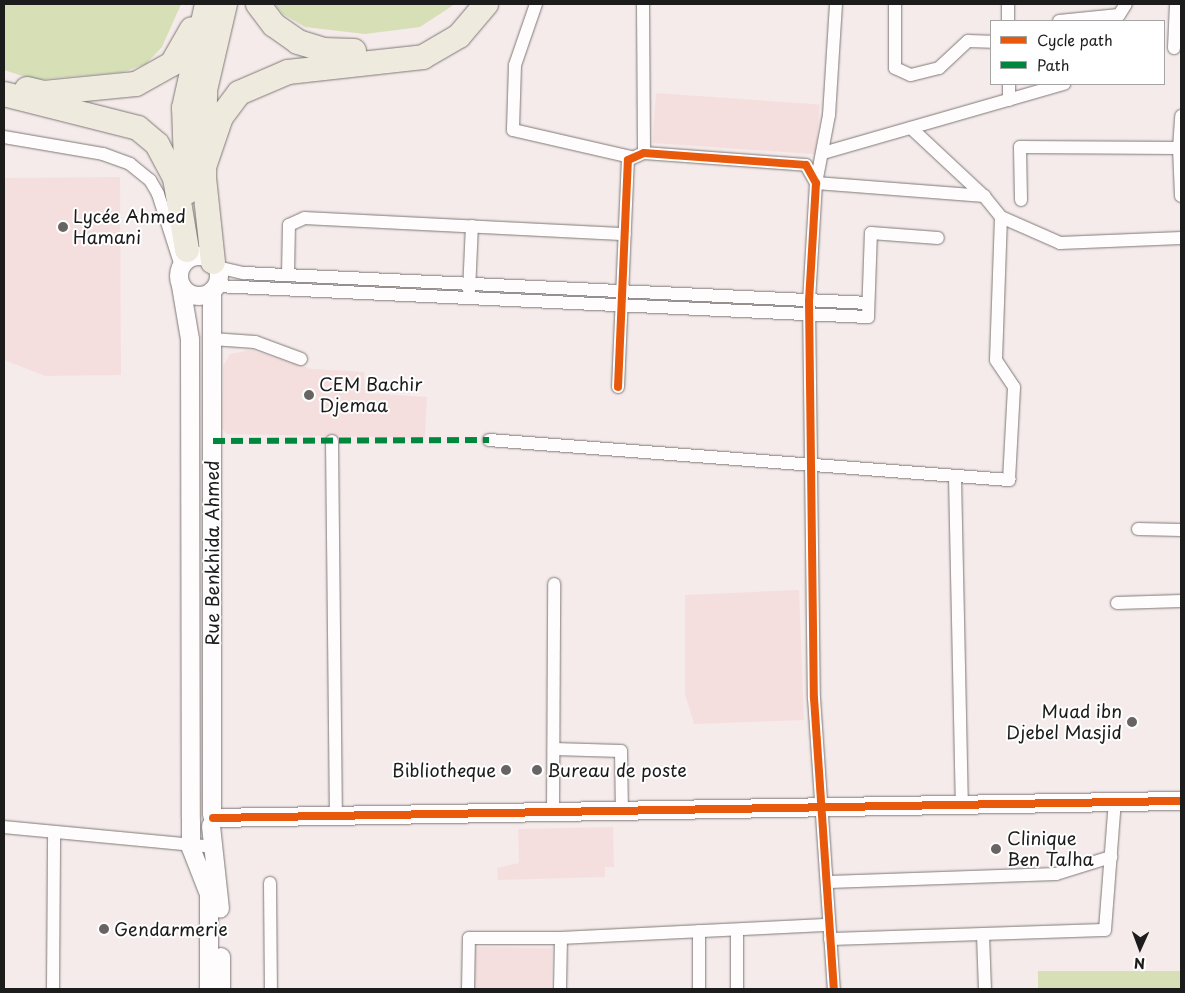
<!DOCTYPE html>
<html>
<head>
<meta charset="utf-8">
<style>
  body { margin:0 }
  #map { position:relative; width:1185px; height:993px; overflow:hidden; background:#f5ebea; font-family:"Playpen Sans",sans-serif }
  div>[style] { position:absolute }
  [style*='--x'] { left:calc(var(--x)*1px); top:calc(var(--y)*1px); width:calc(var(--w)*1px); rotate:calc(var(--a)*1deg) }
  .built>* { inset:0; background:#f5dfde; transform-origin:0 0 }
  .green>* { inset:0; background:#d6dfb6; transform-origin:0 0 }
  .roads { filter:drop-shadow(0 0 1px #7e7979) drop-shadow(0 0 1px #7e7979) }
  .street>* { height:12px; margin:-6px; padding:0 6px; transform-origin:6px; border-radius:6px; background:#fefcfc }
  .secondary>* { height:18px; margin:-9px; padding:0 9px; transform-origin:9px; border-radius:9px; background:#fefcfc }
  .secondary>.ring { margin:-9px; padding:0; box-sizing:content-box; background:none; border:18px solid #fefcfc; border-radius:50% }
  .highway>* { height:24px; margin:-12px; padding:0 12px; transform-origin:12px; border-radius:12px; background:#efeade }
  .quiet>* { height:6px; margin-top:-3px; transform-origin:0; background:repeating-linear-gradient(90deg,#00873e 0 12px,transparent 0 18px) }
  .cycleway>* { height:8px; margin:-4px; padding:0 4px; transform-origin:4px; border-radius:4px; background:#e8590c }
  .dots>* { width:14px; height:14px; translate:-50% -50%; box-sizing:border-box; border:2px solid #fff; border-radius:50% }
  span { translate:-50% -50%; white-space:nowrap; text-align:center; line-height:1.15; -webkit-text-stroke:4px #fff; paint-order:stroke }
  .poi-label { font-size:18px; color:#1c1c1c }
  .left { translate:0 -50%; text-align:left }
  .right { translate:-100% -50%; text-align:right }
  .street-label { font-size:18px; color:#1c1c1c }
  .frame { position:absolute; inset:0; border:5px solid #1c1c1c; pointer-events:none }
  .legend { position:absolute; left:990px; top:20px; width:175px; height:65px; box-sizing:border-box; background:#fff; border:1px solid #a4a4a4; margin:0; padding:6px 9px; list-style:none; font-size:15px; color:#1c1c1c }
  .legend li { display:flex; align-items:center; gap:10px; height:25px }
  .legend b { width:25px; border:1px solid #a4a4a4 }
  .north { position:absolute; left:1115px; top:923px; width:50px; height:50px; -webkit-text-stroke:4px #fff; paint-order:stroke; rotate:182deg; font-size:14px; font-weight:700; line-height:20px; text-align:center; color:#1c1c1c }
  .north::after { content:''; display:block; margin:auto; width:18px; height:22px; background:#1c1c1c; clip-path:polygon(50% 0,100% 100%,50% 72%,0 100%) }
</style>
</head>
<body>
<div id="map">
  <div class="built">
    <div style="left:656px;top:93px;width:164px;height:50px;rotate:4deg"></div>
    <div style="clip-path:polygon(120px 177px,121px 375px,45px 376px,4px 360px,4px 178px)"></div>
    <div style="clip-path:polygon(251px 350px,312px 369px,364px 372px,365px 393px,427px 397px,425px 438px,226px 434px,222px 428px,223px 366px,230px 354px)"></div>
    <div style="clip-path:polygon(799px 590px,804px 720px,694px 724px,685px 694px,685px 595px)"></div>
    <div style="clip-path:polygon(613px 827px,614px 867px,605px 867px,605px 877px,498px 880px,497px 868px,519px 863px,518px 829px)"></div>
    <div style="left:475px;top:947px;width:77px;height:42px;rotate:1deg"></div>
  </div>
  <div class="green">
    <div style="clip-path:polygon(4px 4px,181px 4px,162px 47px,146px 64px,123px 72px,35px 80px,4px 70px)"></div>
    <div style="clip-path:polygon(275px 4px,455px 4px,420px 27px,365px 34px,305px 27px,283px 14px)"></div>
    <div style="left:1181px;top:971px;width:18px;height:143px;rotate:90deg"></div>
  </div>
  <div class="roads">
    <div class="street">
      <div style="--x:536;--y:4;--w:65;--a:109"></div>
      <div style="--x:515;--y:65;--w:65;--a:91.8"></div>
      <div style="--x:513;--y:130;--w:121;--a:12.9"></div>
      <div style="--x:643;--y:4;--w:149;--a:89.6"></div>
      <div style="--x:836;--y:4;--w:111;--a:93.6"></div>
      <div style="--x:829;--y:115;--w:69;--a:100.8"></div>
      <div style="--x:816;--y:183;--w:169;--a:4.4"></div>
      <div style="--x:984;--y:196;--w:27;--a:51"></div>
      <div style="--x:1001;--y:217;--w:64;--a:23.8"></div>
      <div style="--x:1060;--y:243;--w:121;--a:-2.4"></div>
      <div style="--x:895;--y:4;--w:64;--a:90"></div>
      <div style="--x:895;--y:68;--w:17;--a:24"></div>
      <div style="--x:911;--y:75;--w:29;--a:-14"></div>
      <div style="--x:939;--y:68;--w:40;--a:-43"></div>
      <div style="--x:968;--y:41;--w:23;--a:2"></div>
      <div style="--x:1008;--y:21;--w:17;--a:-90"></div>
      <div style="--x:1059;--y:21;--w:60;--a:-5.7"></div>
      <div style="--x:1119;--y:15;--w:13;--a:-58"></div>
      <div style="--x:1174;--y:48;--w:44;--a:-87.4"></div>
      <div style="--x:1009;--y:84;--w:16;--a:90"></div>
      <div style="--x:911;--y:128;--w:100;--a:43"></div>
      <div style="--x:4;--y:137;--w:100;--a:9.7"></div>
      <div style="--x:103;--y:154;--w:29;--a:20"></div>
      <div style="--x:130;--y:164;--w:26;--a:39"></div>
      <div style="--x:150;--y:180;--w:16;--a:60"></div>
      <div style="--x:158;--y:194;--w:76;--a:72.3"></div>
      <div style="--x:1179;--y:148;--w:32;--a:-86"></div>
      <div style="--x:823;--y:153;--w:251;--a:-16"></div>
      <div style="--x:1021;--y:200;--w:53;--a:-91.1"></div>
      <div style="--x:1020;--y:147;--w:159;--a:0.4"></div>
      <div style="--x:1179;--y:148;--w:48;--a:87.6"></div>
      <div style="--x:217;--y:267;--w:28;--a:13"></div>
      <div style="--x:244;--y:273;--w:625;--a:2.75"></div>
      <div style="--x:288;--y:275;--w:50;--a:-88.9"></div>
      <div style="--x:289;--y:225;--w:17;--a:-24"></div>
      <div style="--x:305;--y:218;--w:320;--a:2.9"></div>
      <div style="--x:217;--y:286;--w:652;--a:2.73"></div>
      <div style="--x:868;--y:317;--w:84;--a:-88"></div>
      <div style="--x:871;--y:233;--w:67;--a:4.3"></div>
      <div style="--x:469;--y:291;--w:65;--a:-87.4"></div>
      <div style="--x:212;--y:339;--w:43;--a:4"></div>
      <div style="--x:255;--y:342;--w:49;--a:20.3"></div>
      <div style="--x:618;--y:387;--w:227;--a:-87.5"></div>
      <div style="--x:628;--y:160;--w:17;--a:-24"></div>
      <div style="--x:644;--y:153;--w:162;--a:4.2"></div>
      <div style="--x:806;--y:165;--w:21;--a:61"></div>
      <div style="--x:816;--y:183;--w:118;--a:93.4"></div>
      <div style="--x:809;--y:301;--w:397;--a:89.3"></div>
      <div style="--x:814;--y:698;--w:292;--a:86.1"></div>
      <div style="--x:489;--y:440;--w:522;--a:4.4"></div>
      <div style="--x:1009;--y:480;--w:93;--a:-86.9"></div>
      <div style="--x:1014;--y:387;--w:32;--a:-124"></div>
      <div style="--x:996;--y:360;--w:143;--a:-88"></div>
      <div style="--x:332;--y:441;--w:375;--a:89.4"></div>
      <div style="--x:955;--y:477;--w:326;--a:88.8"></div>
      <div style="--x:1138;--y:529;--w:43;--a:1.3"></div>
      <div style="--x:1117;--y:603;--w:64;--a:-1.8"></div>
      <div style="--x:554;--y:749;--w:67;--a:1.7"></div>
      <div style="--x:621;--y:751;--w:61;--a:89.1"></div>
      <div style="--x:553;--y:813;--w:229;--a:-89.7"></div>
      <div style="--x:4;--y:827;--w:211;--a:5.4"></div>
      <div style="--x:829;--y:882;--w:227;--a:-2"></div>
      <div style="--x:1056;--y:874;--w:58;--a:-17.2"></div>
      <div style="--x:270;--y:883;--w:106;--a:89.5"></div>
      <div style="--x:737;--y:930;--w:59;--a:90"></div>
      <div style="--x:699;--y:931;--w:58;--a:90"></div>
      <div style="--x:983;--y:935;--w:54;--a:87.9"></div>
      <div style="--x:830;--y:939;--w:275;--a:-1.9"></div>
      <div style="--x:1105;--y:930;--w:129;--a:-85.6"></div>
      <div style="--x:53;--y:989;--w:157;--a:-89.6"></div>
      <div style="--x:468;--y:989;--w:51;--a:-88.9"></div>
      <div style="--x:469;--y:938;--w:92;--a:0"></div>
      <div style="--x:561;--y:938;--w:268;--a:-2.8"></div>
      <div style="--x:560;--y:989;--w:51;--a:-88.9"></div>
    </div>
    <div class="secondary">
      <div class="ring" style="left:179px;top:256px;width:22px;height:22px"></div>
      <div style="--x:181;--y:286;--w:54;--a:80.4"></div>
      <div style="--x:190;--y:339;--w:479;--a:89.9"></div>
      <div style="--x:212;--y:815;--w:524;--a:-90"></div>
      <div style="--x:213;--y:818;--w:968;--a:-1.01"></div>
      <div style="--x:191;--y:821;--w:27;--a:90"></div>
      <div style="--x:191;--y:848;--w:49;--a:68.6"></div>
      <div style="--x:209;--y:894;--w:95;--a:90"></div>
      <div style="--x:211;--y:826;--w:83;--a:83.8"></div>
      <div style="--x:221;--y:957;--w:32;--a:90"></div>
    </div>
    <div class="highway">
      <div style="--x:258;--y:4;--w:26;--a:53"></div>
      <div style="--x:274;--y:25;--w:29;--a:35"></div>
      <div style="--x:298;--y:42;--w:27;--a:17"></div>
      <div style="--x:324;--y:50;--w:30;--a:2"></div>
      <div style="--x:27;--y:89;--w:17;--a:13"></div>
      <div style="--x:44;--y:93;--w:92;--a:-5.6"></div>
      <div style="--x:136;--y:84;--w:41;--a:-29.1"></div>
      <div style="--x:172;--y:64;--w:40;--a:-60.3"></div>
      <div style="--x:4;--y:94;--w:138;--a:14.2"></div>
      <div style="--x:138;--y:128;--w:25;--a:40"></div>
      <div style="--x:157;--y:144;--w:38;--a:62"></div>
      <div style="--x:175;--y:178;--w:73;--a:80.5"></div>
      <div style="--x:204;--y:167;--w:53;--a:-71.2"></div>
      <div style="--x:221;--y:117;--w:30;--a:-53"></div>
      <div style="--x:239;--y:93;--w:53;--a:-23.2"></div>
      <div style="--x:288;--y:72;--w:136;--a:-6.3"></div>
      <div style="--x:423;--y:57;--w:42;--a:-30.3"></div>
      <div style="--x:459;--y:36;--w:42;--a:-49.8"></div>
      <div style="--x:187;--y:192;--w:84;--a:-92"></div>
      <div style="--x:184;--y:108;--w:107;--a:-77.5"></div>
      <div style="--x:213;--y:262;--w:84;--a:-96.1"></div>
      <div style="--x:204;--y:178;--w:88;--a:-89.3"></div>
      <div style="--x:205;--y:90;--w:88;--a:-76.9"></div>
    </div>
  </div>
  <div class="quiet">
    <div style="--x:213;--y:441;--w:276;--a:-0.2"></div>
  </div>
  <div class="cycleway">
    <div style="--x:618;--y:387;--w:227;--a:-87.5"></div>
    <div style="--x:628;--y:160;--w:17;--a:-24"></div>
    <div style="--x:644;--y:153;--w:162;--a:4.2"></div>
    <div style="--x:806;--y:165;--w:21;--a:61"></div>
    <div style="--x:816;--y:183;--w:118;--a:93.4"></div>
    <div style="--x:809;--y:301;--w:397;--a:89.3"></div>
    <div style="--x:814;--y:698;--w:292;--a:86.1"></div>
    <div style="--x:213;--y:818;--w:968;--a:-1.01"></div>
  </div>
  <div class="dots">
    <div style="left:63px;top:227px;background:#686464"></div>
    <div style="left:309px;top:395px;background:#686464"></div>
    <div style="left:1132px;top:722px;background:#686464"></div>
    <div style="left:506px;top:770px;background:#686464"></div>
    <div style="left:537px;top:770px;background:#686464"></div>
    <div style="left:996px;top:849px;background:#686464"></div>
    <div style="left:104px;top:929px;background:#686464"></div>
  </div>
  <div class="poi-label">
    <span class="left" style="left:73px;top:227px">Lycée Ahmed<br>Hamani</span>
    <span class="left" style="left:319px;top:395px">CEM Bachir<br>Djemaa</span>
    <span class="right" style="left:1122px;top:722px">Muad ibn<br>Djebel Masjid</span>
    <span class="right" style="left:496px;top:770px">Bibliotheque</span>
    <span class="left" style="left:547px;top:770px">Bureau de poste</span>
    <span class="left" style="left:1007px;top:849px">Clinique<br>Ben Talha</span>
    <span class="left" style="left:114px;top:929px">Gendarmerie</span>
  </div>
  <div class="street-label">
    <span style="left:212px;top:553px;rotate:-90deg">Rue Benkhida Ahmed</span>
  </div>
  <div class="frame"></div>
  <ul class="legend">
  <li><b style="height:6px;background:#e8590c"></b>Cycle path</li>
  <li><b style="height:6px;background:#00873e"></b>Path</li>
  </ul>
  <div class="north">N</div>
</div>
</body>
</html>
